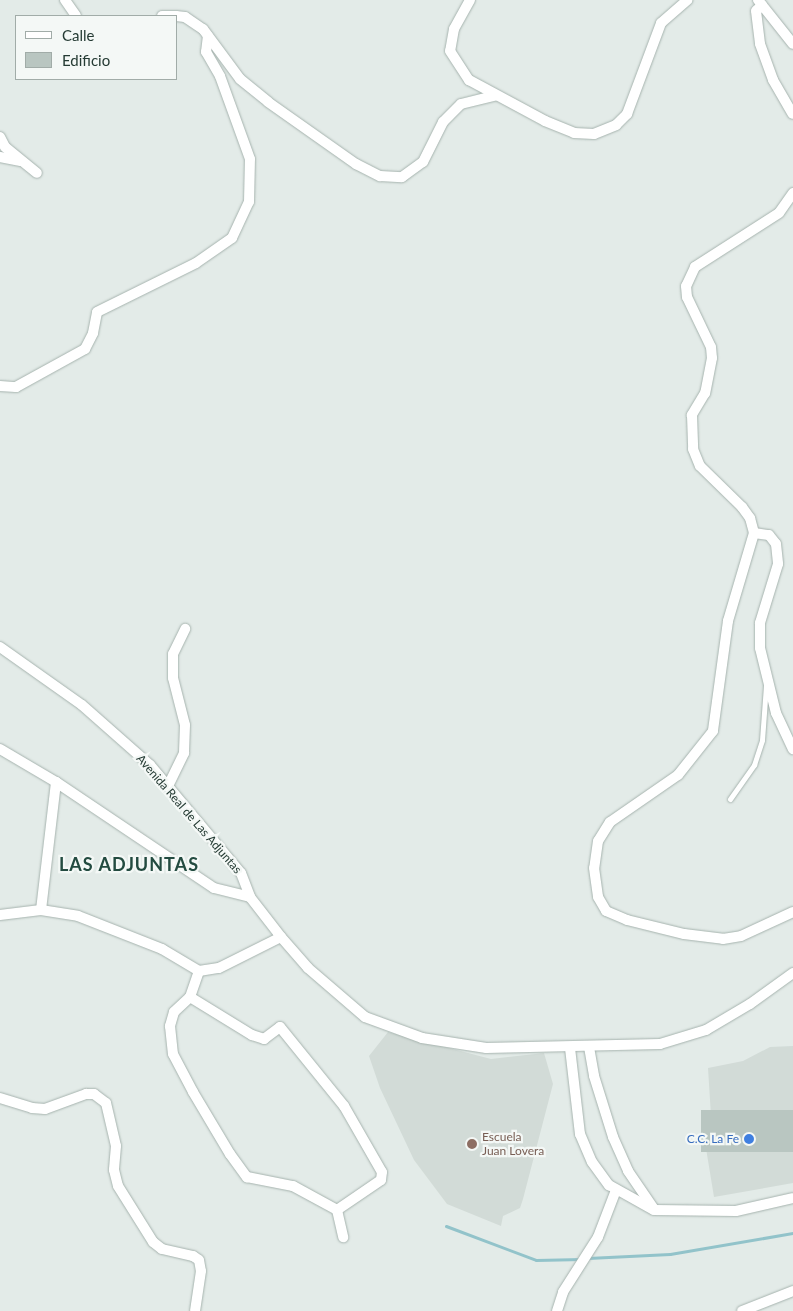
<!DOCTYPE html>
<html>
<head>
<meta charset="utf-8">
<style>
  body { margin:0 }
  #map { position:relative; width:793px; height:1311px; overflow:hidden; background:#e3ebe8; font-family:Lato,sans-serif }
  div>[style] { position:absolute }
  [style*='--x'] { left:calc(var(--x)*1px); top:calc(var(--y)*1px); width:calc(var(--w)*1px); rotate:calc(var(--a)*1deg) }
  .built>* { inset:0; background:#d2dbd7 }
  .stream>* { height:3px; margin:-1.5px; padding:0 1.5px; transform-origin:1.5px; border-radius:1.5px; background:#92c3ca }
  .building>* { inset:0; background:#b9c6c1; transform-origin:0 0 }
  .roads { filter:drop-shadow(0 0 1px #a6b3ae) drop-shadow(0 0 1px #a6b3ae) }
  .service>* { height:5px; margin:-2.5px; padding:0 2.5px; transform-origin:2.5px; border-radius:2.5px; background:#fff }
  .minor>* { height:10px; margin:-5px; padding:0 5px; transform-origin:5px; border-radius:5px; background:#fff }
  .dots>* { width:14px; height:14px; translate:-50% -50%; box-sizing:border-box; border:2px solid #f4f8f6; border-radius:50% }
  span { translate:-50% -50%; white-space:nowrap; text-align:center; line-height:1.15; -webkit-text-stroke:4.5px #f4f8f6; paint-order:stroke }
  .street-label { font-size:12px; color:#253b34 }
  .education-label { font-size:12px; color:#785e54 }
  .left { translate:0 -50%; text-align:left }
  .shop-label { font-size:12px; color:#366cbe }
  .right { translate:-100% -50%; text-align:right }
  .district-label { font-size:18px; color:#234b40; font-weight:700; letter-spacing:1px }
  .legend { position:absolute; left:15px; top:15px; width:162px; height:65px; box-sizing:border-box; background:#f4f8f6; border:1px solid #a1aca8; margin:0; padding:6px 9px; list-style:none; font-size:15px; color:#253b34 }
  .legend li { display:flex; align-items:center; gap:10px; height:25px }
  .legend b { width:25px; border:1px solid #a1aca8 }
</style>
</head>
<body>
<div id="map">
  <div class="built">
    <div style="clip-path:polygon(388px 1032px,491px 1059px,544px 1053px,553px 1084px,523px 1199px,520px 1208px,503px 1216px,501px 1226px,447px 1204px,414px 1160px,380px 1088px,369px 1056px)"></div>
    <div style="clip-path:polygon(793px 1046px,793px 1183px,714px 1197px,701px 1118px,711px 1116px,708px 1068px,743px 1061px,770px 1047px)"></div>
  </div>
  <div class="stream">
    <div style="--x:446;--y:1226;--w:96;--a:20.7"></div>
    <div style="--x:536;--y:1260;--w:46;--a:-1.2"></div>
    <div style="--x:588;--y:1258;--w:82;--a:-2.8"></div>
    <div style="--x:670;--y:1254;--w:125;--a:-9.7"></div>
  </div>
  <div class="building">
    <div style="left:793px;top:1110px;width:42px;height:92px;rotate:90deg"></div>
  </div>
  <div class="roads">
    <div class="service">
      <div style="--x:730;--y:799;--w:42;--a:-54.8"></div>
      <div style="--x:754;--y:765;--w:26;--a:-72"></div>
      <div style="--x:762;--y:740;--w:55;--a:-85.8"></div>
    </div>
    <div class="minor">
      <div style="--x:65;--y:0;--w:19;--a:55"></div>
      <div style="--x:470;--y:0;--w:33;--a:119"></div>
      <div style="--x:454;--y:29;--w:22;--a:100"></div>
      <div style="--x:450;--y:51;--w:35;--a:57"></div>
      <div style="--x:469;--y:80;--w:86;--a:28.3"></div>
      <div style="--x:545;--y:121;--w:31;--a:22"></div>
      <div style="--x:574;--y:133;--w:20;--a:3"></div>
      <div style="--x:594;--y:134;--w:24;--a:-22"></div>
      <div style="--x:616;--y:125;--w:16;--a:-45"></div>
      <div style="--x:627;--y:114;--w:97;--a:-69.5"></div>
      <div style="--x:661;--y:23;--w:35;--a:-41"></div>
      <div style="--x:758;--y:0;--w:56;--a:51.5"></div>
      <div style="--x:762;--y:5;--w:8;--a:135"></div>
      <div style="--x:756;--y:11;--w:33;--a:83"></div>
      <div style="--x:760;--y:44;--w:38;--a:70"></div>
      <div style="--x:773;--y:80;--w:39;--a:60"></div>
      <div style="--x:162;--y:16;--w:14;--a:0"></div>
      <div style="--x:176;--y:16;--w:9;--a:6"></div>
      <div style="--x:185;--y:17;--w:22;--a:34"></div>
      <div style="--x:203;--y:29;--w:62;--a:53.5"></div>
      <div style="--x:240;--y:79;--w:36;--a:39"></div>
      <div style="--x:268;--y:102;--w:108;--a:35.2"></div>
      <div style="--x:356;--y:164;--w:27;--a:27"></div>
      <div style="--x:380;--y:176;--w:22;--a:3"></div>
      <div style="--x:402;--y:177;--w:26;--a:-36"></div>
      <div style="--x:423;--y:162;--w:45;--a:-63.4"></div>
      <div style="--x:443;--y:122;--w:25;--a:-45"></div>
      <div style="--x:461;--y:104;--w:36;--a:-14"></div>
      <div style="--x:0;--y:137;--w:11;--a:63"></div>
      <div style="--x:5;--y:147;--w:41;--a:39.1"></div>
      <div style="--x:0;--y:157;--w:21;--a:11"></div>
      <div style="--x:793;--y:193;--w:24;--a:125"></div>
      <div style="--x:779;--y:213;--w:100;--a:147.3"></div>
      <div style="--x:695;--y:267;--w:21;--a:115"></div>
      <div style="--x:686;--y:286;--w:11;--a:85"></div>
      <div style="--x:687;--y:297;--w:55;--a:64.4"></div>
      <div style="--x:711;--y:347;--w:11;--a:85"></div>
      <div style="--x:712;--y:358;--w:36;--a:101"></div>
      <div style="--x:705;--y:393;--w:26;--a:121"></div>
      <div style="--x:692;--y:415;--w:34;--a:88"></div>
      <div style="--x:693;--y:449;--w:18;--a:68"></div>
      <div style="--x:700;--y:466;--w:59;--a:44.3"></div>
      <div style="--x:742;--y:507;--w:14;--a:54"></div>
      <div style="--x:750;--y:518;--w:16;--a:75"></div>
      <div style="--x:754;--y:533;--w:92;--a:106.5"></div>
      <div style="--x:728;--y:621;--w:111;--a:97.8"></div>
      <div style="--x:713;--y:731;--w:56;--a:128.5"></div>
      <div style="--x:678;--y:775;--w:83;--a:145.3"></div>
      <div style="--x:610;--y:822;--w:22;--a:122"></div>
      <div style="--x:598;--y:841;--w:27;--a:98"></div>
      <div style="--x:594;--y:868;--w:29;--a:82"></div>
      <div style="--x:598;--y:897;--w:16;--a:60"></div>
      <div style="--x:606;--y:911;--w:23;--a:23"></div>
      <div style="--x:627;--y:920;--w:59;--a:13.8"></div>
      <div style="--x:684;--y:934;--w:39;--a:7"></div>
      <div style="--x:723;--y:939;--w:18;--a:-9"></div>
      <div style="--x:741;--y:936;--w:57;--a:-24.8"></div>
      <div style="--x:0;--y:386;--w:16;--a:4"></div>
      <div style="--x:16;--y:387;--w:79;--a:-28.8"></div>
      <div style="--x:85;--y:349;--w:18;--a:-63"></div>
      <div style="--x:93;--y:333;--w:21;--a:-79"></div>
      <div style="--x:97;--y:312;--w:110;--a:-26.3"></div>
      <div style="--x:196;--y:263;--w:44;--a:-34.8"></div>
      <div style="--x:232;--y:238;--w:40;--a:-65"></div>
      <div style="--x:249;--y:202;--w:43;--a:-88.7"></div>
      <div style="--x:250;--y:159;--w:88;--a:-109.9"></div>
      <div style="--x:220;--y:76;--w:28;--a:-120"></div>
      <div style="--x:206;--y:52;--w:16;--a:-83"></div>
      <div style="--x:754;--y:533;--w:15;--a:8"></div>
      <div style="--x:769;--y:535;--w:11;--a:52"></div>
      <div style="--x:776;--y:544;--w:20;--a:84"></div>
      <div style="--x:778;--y:564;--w:62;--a:107"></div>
      <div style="--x:760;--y:623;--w:25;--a:90"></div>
      <div style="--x:760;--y:648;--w:67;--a:76.2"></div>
      <div style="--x:776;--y:713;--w:40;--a:65"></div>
      <div style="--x:0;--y:647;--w:100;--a:35.3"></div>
      <div style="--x:82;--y:705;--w:91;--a:41.4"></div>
      <div style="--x:150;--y:765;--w:141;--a:49.9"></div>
      <div style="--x:241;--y:873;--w:26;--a:69"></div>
      <div style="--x:250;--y:897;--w:51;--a:52.2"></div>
      <div style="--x:281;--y:937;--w:41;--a:48.9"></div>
      <div style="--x:308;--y:968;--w:75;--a:40.7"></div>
      <div style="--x:365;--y:1017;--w:61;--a:20.2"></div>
      <div style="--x:422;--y:1038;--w:65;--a:8.9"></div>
      <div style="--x:486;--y:1048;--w:174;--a:-1.3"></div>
      <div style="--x:660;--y:1044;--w:48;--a:-16.9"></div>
      <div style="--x:706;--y:1030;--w:51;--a:-30.6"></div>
      <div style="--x:750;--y:1004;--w:53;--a:-35.8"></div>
      <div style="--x:0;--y:749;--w:65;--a:30.5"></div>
      <div style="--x:56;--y:782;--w:190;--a:33.9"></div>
      <div style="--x:214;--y:888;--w:37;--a:14"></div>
      <div style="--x:168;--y:786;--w:37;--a:-64"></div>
      <div style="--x:184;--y:753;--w:28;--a:-88"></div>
      <div style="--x:185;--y:725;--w:49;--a:-104.3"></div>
      <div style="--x:173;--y:678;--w:24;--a:-90"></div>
      <div style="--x:173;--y:654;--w:28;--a:-64"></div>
      <div style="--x:41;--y:910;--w:129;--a:-83.3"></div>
      <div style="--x:0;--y:915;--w:41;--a:-7"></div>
      <div style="--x:41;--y:910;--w:37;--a:9"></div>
      <div style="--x:78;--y:916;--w:90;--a:21.4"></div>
      <div style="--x:162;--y:949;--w:43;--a:30.7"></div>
      <div style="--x:199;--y:971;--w:20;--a:-9"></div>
      <div style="--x:219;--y:968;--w:69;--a:-26.6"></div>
      <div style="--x:199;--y:971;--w:28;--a:109"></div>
      <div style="--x:190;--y:997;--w:22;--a:137"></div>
      <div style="--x:174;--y:1012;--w:15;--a:106"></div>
      <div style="--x:170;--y:1026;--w:28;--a:84"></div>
      <div style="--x:173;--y:1054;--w:43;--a:62.2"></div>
      <div style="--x:193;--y:1092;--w:72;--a:59.2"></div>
      <div style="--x:230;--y:1154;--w:29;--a:54"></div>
      <div style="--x:247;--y:1177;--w:47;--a:11.1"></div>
      <div style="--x:293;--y:1186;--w:50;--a:28.6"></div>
      <div style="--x:190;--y:997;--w:73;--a:31.5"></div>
      <div style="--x:252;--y:1035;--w:13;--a:18"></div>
      <div style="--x:264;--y:1039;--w:20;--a:-37"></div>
      <div style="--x:280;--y:1027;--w:102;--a:51"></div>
      <div style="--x:344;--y:1106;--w:76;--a:60.1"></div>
      <div style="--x:382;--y:1172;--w:8;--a:97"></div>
      <div style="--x:381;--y:1180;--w:53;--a:145.7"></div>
      <div style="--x:337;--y:1210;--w:28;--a:77"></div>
      <div style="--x:589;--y:1047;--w:29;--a:80"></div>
      <div style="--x:594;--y:1076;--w:64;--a:72.7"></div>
      <div style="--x:613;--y:1137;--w:37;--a:66"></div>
      <div style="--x:628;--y:1171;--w:46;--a:55.6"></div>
      <div style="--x:570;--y:1048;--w:87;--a:83.4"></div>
      <div style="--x:580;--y:1134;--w:30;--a:67"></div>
      <div style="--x:592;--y:1162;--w:29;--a:54"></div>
      <div style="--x:609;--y:1185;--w:51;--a:29.1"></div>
      <div style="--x:654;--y:1210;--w:82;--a:0.7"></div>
      <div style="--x:736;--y:1211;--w:58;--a:-12.8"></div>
      <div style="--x:0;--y:1098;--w:34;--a:17"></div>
      <div style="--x:32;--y:1108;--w:13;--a:4"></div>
      <div style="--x:45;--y:1109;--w:44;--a:-20.1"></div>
      <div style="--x:86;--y:1094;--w:8;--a:0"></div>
      <div style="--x:94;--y:1094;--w:15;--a:37"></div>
      <div style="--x:106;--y:1103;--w:44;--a:76.9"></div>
      <div style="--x:116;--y:1146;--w:24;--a:95"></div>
      <div style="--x:114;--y:1170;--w:16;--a:76"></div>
      <div style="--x:118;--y:1186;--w:66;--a:58"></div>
      <div style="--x:153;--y:1242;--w:11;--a:38"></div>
      <div style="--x:162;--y:1249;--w:32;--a:13"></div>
      <div style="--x:193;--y:1256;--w:7;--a:34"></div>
      <div style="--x:199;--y:1260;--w:11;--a:80"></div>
      <div style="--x:201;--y:1271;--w:40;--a:98.5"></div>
      <div style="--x:557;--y:1311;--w:20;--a:-72"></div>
      <div style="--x:563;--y:1292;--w:65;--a:-57.5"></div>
      <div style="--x:598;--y:1237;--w:50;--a:-69"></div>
      <div style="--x:742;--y:1311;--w:55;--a:-21.4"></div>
    </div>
  </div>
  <div class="dots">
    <div style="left:749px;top:1139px;background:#3f7fe0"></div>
    <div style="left:472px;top:1144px;background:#8d6e63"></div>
  </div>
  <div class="street-label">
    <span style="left:189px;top:814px;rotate:49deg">Avenida Real de Las Adjuntas</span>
  </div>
  <div class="education-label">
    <span class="left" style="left:482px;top:1144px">Escuela<br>Juan Lovera</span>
  </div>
  <div class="shop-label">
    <span class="right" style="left:739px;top:1139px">C.C. La Fe</span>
  </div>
  <div class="district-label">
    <span style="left:129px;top:864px">LAS ADJUNTAS</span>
  </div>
  <ul class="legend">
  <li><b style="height:6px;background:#fff"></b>Calle</li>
  <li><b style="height:14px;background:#b9c6c1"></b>Edificio</li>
  </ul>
</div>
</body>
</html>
